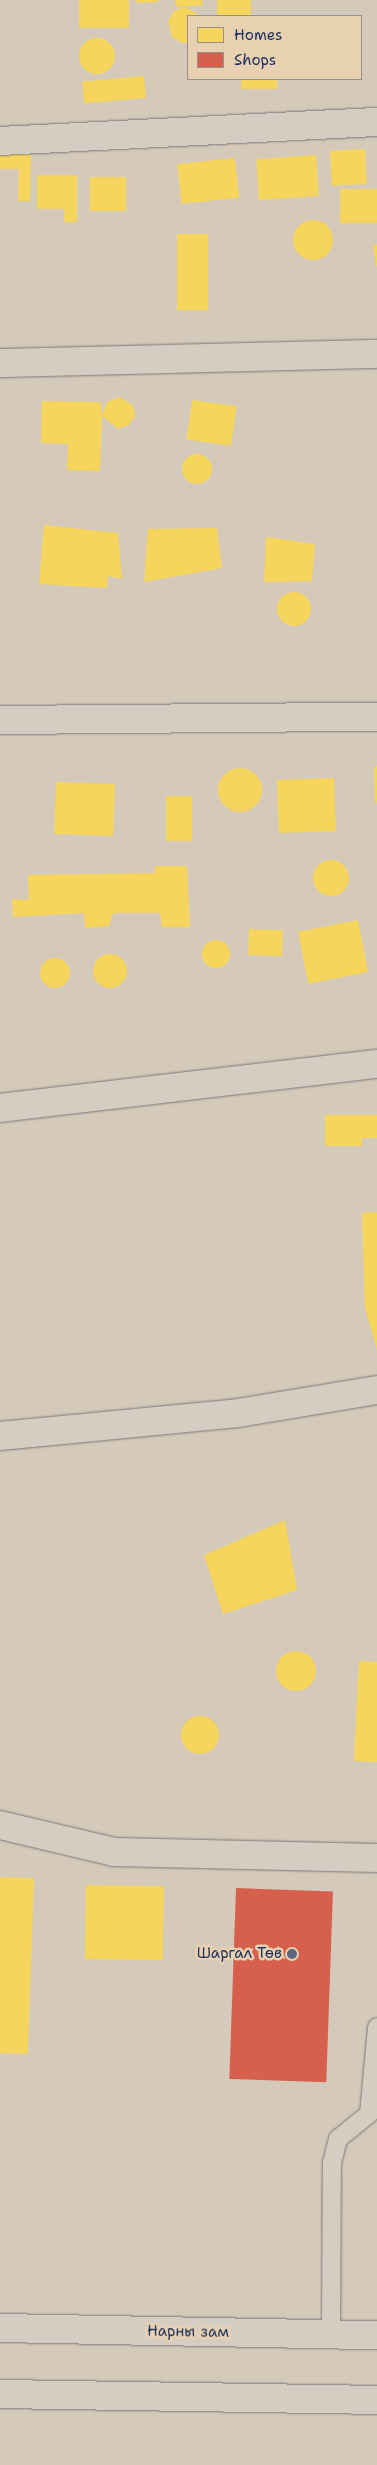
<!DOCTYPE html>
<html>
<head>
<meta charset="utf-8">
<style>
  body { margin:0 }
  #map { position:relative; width:377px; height:2465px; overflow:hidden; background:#d5c9b9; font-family:"Shantell Sans",sans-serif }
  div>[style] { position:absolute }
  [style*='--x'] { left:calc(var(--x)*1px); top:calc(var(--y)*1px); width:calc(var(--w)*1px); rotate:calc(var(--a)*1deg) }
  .homes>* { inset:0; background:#f6d55c; transform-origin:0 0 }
  .round { border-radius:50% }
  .shops>* { inset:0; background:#d6604d; transform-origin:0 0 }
  .roads { filter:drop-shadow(0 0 1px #7b797b) drop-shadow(0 0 1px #7b797b) }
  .lane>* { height:18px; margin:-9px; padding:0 9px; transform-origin:9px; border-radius:9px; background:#d6cdc2 }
  .street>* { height:28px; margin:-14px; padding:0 14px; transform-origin:14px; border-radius:14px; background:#d6cdc2 }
  .primary>* { height:28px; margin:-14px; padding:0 14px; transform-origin:14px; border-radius:14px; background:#d6cdc2 }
  .dots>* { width:14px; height:14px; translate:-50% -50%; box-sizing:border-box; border:2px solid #e8d1b1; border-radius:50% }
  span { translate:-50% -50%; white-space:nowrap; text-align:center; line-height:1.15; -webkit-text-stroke:5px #e8d1b1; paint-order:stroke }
  .poi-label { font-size:15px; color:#1b2f5e }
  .right { translate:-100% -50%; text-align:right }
  .street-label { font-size:15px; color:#1b2f5e }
  .legend { position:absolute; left:187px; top:15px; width:175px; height:65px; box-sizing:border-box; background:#e8d1b1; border:1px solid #969090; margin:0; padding:6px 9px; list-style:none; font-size:15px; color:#1b2f5e }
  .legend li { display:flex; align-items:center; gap:10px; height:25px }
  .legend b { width:25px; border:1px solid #969090 }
</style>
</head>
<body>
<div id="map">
  <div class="homes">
    <div style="left:79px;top:0;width:50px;height:28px"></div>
    <div style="clip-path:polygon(136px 0,158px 0,158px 2px,136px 3px)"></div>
    <div style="clip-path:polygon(175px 0,202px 0,203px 5px,176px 7px)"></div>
    <div style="left:217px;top:0;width:34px;height:16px"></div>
    <div style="clip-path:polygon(185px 7px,201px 16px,188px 16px,188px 43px,182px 43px,172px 37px,168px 21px,174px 11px)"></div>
    <div class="round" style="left:79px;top:38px;width:36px;height:36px"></div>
    <div style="left:144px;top:76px;width:22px;height:62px;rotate:85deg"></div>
    <div style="left:241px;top:79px;width:36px;height:10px"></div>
    <div style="left:365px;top:149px;width:35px;height:35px;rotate:87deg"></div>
    <div style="clip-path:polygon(0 153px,31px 153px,30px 201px,18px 201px,19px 169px,0 169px)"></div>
    <div style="left:316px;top:155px;width:41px;height:60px;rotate:86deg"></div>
    <div style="left:235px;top:158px;width:40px;height:58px;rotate:84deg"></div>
    <div style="clip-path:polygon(37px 175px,77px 175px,77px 222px,64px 222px,64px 209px,37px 209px)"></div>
    <div style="left:126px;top:177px;width:34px;height:36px;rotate:90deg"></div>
    <div style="left:377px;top:189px;width:34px;height:37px;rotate:90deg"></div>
    <div class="round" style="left:293px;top:220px;width:40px;height:40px"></div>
    <div style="left:177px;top:234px;width:31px;height:76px"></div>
    <div style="clip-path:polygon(373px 245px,377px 245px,377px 266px,376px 266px)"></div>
    <div style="clip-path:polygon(119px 397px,133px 405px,135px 416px,129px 425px,118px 429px,102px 416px,100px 471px,67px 470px,68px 444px,41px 443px,42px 401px,101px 402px,102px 416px,107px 402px)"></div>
    <div style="left:192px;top:400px;width:45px;height:40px;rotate:8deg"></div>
    <div class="round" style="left:182px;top:454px;width:30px;height:30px"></div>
    <div style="clip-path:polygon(44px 525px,118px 533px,122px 579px,108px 576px,107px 588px,39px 584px)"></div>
    <div style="clip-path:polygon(217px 528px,222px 568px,144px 582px,148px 529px)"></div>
    <div style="clip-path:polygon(266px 537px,315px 544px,312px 581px,264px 582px)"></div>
    <div class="round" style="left:277px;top:592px;width:34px;height:34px"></div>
    <div style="clip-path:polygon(377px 766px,377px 803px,375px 803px,374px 767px)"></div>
    <div class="round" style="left:218px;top:768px;width:44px;height:44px"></div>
    <div style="left:334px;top:778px;width:53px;height:57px;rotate:88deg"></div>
    <div style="left:56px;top:782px;width:59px;height:52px;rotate:2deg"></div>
    <div style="left:166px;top:796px;width:26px;height:45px"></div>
    <div class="round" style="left:313px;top:860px;width:36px;height:36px"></div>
    <div style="clip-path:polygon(155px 866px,187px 866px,190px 927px,162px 927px,160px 913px,113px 913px,109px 926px,85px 928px,84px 913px,13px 917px,12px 899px,29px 900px,28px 875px,155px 873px)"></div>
    <div style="left:358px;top:920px;width:53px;height:61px;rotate:79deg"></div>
    <div style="left:249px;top:929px;width:34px;height:26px;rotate:2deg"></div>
    <div class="round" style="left:202px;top:940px;width:28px;height:28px"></div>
    <div class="round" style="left:93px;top:954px;width:34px;height:34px"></div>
    <div class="round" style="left:40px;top:958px;width:30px;height:30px"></div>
    <div style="clip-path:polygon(325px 1115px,377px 1115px,377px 1138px,362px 1138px,362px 1146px,325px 1146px)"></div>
    <div style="clip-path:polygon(377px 1212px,377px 1349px,365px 1308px,362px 1213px)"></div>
    <div style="clip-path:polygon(285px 1520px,297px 1590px,223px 1614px,204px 1555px)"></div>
    <div class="round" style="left:276px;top:1651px;width:40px;height:40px"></div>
    <div style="clip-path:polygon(359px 1661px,377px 1662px,377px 1762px,354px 1761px)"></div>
    <div class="round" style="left:181px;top:1716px;width:38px;height:38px"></div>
    <div style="left:0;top:1877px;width:34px;height:176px;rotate:2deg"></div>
    <div style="left:86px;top:1885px;width:78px;height:74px;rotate:1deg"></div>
  </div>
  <div class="shops">
    <div style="left:236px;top:1888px;width:97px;height:191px;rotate:2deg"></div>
  </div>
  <div class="roads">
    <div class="lane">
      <div style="--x:331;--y:2334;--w:171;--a:-89.7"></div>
      <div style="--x:332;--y:2163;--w:25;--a:-76"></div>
      <div style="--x:338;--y:2139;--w:40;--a:-39"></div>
      <div style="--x:369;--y:2114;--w:87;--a:-84.7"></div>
    </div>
    <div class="street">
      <div style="--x:0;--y:141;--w:377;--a:-2.9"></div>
      <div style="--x:0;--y:363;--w:377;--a:-1.4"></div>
      <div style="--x:0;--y:720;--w:377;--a:-0.5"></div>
      <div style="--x:0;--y:1108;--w:380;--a:-6.7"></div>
      <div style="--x:0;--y:1436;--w:239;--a:-5.5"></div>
      <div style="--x:238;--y:1413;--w:141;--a:-9.4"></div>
      <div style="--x:0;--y:1825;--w:117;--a:13.3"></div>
      <div style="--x:114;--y:1852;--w:263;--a:1.3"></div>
    </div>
    <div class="primary">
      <div style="--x:0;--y:2328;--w:377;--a:1.1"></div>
      <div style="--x:0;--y:2394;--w:377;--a:0.9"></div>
    </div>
  </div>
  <div class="dots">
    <div style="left:292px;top:1954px;background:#5c657e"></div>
  </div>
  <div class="poi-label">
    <span class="right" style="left:282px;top:1954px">Шаргал Төв</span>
  </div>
  <div class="street-label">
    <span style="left:188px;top:2332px;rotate:1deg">Нарны зам</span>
  </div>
  <ul class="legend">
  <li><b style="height:14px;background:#f6d55c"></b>Homes</li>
  <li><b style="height:14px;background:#d6604d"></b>Shops</li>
  </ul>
</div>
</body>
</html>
